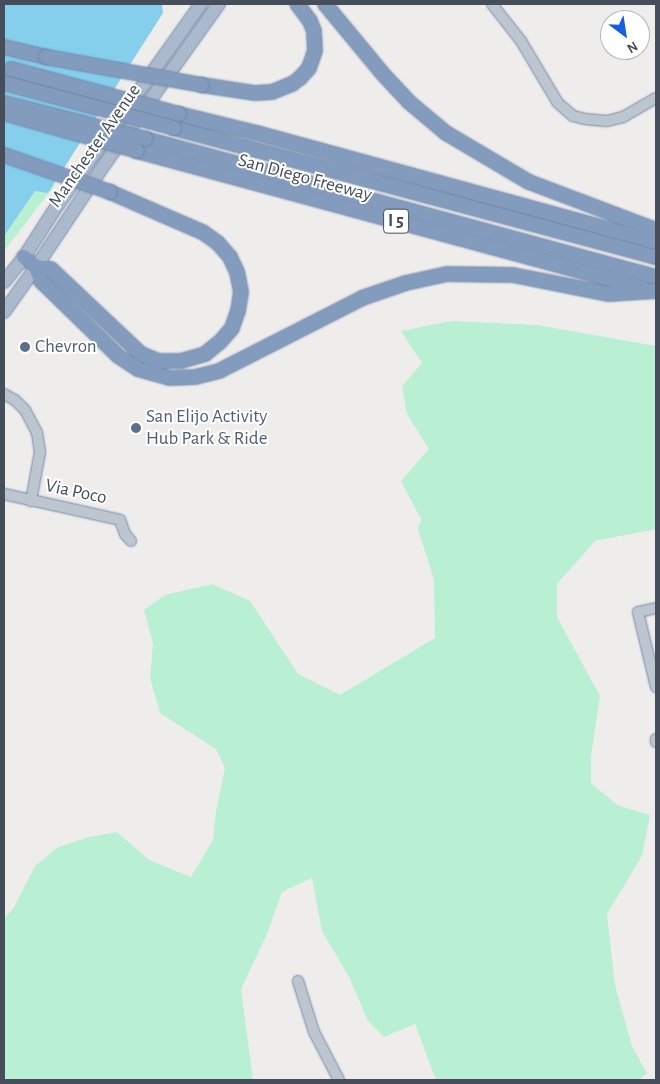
<!DOCTYPE html>
<html>
<head>
<meta charset="utf-8">
<style>
  body { margin:0 }
  #map { position:relative; width:660px; height:1084px; overflow:hidden; background:#efedec; font-family:"Alegreya Sans",sans-serif }
  div>[style] { position:absolute }
  [style*='--x'] { left:calc(var(--x)*1px); top:calc(var(--y)*1px); width:calc(var(--w)*1px); rotate:calc(var(--a)*1deg) }
  .green>* { inset:0; background:#b9efd2 }
  .water>* { inset:0; background:#85cfed }
  .roads { filter:drop-shadow(0 0 1px #6e86a9) drop-shadow(0 0 1px #6e86a9) }
  .minor>* { height:10px; margin:-5px; padding:0 5px; transform-origin:5px; border-radius:5px; background:#bdc6cf }
  .major>* { height:12px; margin:-6px; padding:0 6px; transform-origin:6px; border-radius:6px; background:#abb9cc }
  .highway>* { height:14px; margin:-7px; padding:0 7px; transform-origin:7px; border-radius:7px; background:#839bbd }
  .bridges { filter:drop-shadow(0 0 1px #6e86a9) drop-shadow(0 0 1px #6e86a9) }
  .highway-bridge>* { height:14px; margin:-7px; padding:0 7px; transform-origin:7px; border-radius:7px; background:#839bbd }
  .dots>* { width:14px; height:14px; translate:-50% -50%; box-sizing:border-box; border:2px solid #fff; border-radius:50% }
  span { translate:-50% -50%; white-space:nowrap; text-align:center; line-height:1.15; -webkit-text-stroke:4px #fff; paint-order:stroke }
  .shield-label span { padding:1px 4px; background:#fff; border:1px solid; border-radius:4px; -webkit-text-stroke-width:0 }
  .shield-label { font-size:18px; color:#454e5a; font-weight:700 }
  .street-label { font-size:19px; color:#454e5a }
  .service-label { font-size:19px; color:#4e5e75 }
  .left { translate:0 -50%; text-align:left }
  .frame { position:absolute; inset:0; border:5px solid #454e5a; pointer-events:none }
  .north { position:absolute; left:600px; top:10px; width:50px; height:50px; box-sizing:border-box; background:#fff; border:1px solid #b5b8bd; border-radius:50%; rotate:149deg; font-size:14px; font-weight:700; line-height:20px; text-align:center; color:#454e5a }
  .north::after { content:''; display:block; margin:auto; width:18px; height:22px; background:#165fe0; clip-path:polygon(50% 0,100% 100%,50% 72%,0 100%) }
</style>
</head>
<body>
<div id="map">
  <div class="green">
    <div style="clip-path:polygon(4px 171px,55px 185px,4px 251px)"></div>
    <div style="clip-path:polygon(451px 321px,537px 325px,656px 346px,656px 529px,595px 541px,557px 584px,557px 617px,600px 696px,591px 756px,591px 783px,617px 805px,650px 815px,642px 856px,607px 914px,615px 985px,632px 1046px,647px 1073px,639px 1080px,436px 1080px,415px 1024px,384px 1037px,368px 1021px,349px 977px,322px 931px,312px 878px,282px 892px,267px 934px,241px 989px,253px 1080px,4px 1080px,4px 918px,13px 909px,35px 866px,58px 847px,89px 837px,117px 832px,149px 860px,191px 877px,213px 840px,216px 811px,225px 768px,216px 749px,160px 713px,150px 678px,153px 644px,144px 610px,165px 595px,212px 584px,250px 601px,298px 674px,340px 695px,435px 638px,434px 580px,418px 529px,421px 519px,401px 481px,429px 449px,407px 414px,402px 386px,422px 363px,401px 331px)"></div>
  </div>
  <div class="water">
    <div style="clip-path:polygon(5px 4px,162px 4px,163px 13px,48px 193px,35px 191px,4px 236px)"></div>
  </div>
  <div class="roads">
    <div class="minor">
      <div style="--x:492;--y:4;--w:47;--a:51.9"></div>
      <div style="--x:521;--y:41;--w:72;--a:59.2"></div>
      <div style="--x:558;--y:103;--w:20;--a:41"></div>
      <div style="--x:573;--y:116;--w:12;--a:14"></div>
      <div style="--x:585;--y:119;--w:22;--a:5"></div>
      <div style="--x:607;--y:121;--w:16;--a:-14"></div>
      <div style="--x:623;--y:117;--w:38;--a:-30"></div>
      <div style="--x:4;--y:394;--w:13;--a:29"></div>
      <div style="--x:15;--y:400;--w:14;--a:45"></div>
      <div style="--x:25;--y:410;--w:26;--a:62"></div>
      <div style="--x:37;--y:433;--w:19;--a:81"></div>
      <div style="--x:40;--y:452;--w:50;--a:100.4"></div>
      <div style="--x:4;--y:494;--w:119;--a:12.6"></div>
      <div style="--x:120;--y:520;--w:15;--a:70"></div>
      <div style="--x:125;--y:534;--w:9;--a:49"></div>
      <div style="--x:656;--y:608;--w:18;--a:167"></div>
      <div style="--x:638;--y:612;--w:77;--a:76.5"></div>
      <div style="--x:656;--y:739;--w:3;--a:90"></div>
      <div style="--x:298;--y:981;--w:53;--a:72.6"></div>
      <div style="--x:314;--y:1032;--w:54;--a:62.5"></div>
    </div>
    <div class="major">
      <div style="--x:4;--y:282;--w:32;--a:-51"></div>
      <div style="--x:24;--y:257;--w:61;--a:-57.1"></div>
      <div style="--x:57;--y:206;--w:248;--a:-54.5"></div>
      <div style="--x:4;--y:312;--w:55;--a:-54.6"></div>
      <div style="--x:36;--y:267;--w:123;--a:-56.3"></div>
      <div style="--x:104;--y:165;--w:198;--a:-54.5"></div>
    </div>
    <div class="highway">
      <div style="--x:325;--y:4;--w:89;--a:50.4"></div>
      <div style="--x:382;--y:73;--w:40;--a:47"></div>
      <div style="--x:409;--y:102;--w:48;--a:40"></div>
      <div style="--x:446;--y:133;--w:96;--a:30.6"></div>
      <div style="--x:529;--y:182;--w:136;--a:20.7"></div>
      <div style="--x:4;--y:47;--w:43;--a:13.4"></div>
      <div style="--x:202;--y:85;--w:54;--a:8.6"></div>
      <div style="--x:255;--y:93;--w:17;--a:-3"></div>
      <div style="--x:272;--y:92;--w:22;--a:-22"></div>
      <div style="--x:292;--y:84;--w:10;--a:-37"></div>
      <div style="--x:300;--y:78;--w:13;--a:-48"></div>
      <div style="--x:309;--y:68;--w:18;--a:-71"></div>
      <div style="--x:315;--y:51;--w:20;--a:-93"></div>
      <div style="--x:314;--y:31;--w:11;--a:-112"></div>
      <div style="--x:310;--y:21;--w:21;--a:-127"></div>
      <div style="--x:179;--y:114;--w:80;--a:13.7"></div>
      <div style="--x:257;--y:133;--w:414;--a:15.3"></div>
      <div style="--x:174;--y:128;--w:499;--a:15"></div>
      <div style="--x:146;--y:139;--w:528;--a:15.14"></div>
      <div style="--x:137;--y:151;--w:524;--a:15.15"></div>
      <div style="--x:24;--y:257;--w:16;--a:40"></div>
      <div style="--x:36;--y:267;--w:15;--a:70"></div>
      <div style="--x:41;--y:281;--w:107;--a:44.2"></div>
      <div style="--x:118;--y:356;--w:24;--a:33"></div>
      <div style="--x:138;--y:369;--w:33;--a:16"></div>
      <div style="--x:170;--y:378;--w:25;--a:-2"></div>
      <div style="--x:195;--y:377;--w:25;--a:-14"></div>
      <div style="--x:219;--y:371;--w:161;--a:-27"></div>
      <div style="--x:362;--y:298;--w:46;--a:-18.8"></div>
      <div style="--x:406;--y:283;--w:42;--a:-12.4"></div>
      <div style="--x:447;--y:274;--w:66;--a:0.9"></div>
      <div style="--x:513;--y:275;--w:98;--a:11.2"></div>
      <div style="--x:609;--y:294;--w:46;--a:-3.7"></div>
      <div style="--x:36;--y:267;--w:15;--a:8"></div>
      <div style="--x:51;--y:269;--w:124;--a:43.4"></div>
      <div style="--x:141;--y:354;--w:18;--a:22"></div>
      <div style="--x:158;--y:361;--w:23;--a:0"></div>
      <div style="--x:181;--y:361;--w:25;--a:-16"></div>
      <div style="--x:205;--y:354;--w:19;--a:-39"></div>
      <div style="--x:220;--y:342;--w:18;--a:-49"></div>
      <div style="--x:232;--y:328;--w:18;--a:-71"></div>
      <div style="--x:238;--y:311;--w:19;--a:-81"></div>
      <div style="--x:241;--y:292;--w:20;--a:-101"></div>
      <div style="--x:237;--y:272;--w:17;--a:-115"></div>
      <div style="--x:230;--y:257;--w:18;--a:-131"></div>
      <div style="--x:218;--y:243;--w:19;--a:-145"></div>
      <div style="--x:202;--y:232;--w:100;--a:-156.5"></div>
    </div>
  </div>
  <div class="bridges">
    <div class="highway-bridge">
      <div style="--x:46;--y:57;--w:158;--a:10.2"></div>
      <div style="--x:11;--y:69;--w:174;--a:15"></div>
      <div style="--x:4;--y:83;--w:176;--a:14.8"></div>
      <div style="--x:4;--y:103;--w:146;--a:14.2"></div>
      <div style="--x:4;--y:113;--w:138;--a:15.9"></div>
      <div style="--x:4;--y:155;--w:112;--a:19.2"></div>
    </div>
  </div>
  <div class="dots">
    <div style="left:25px;top:347px;background:#5c6f8a"></div>
    <div style="left:136px;top:428px;background:#5c6f8a"></div>
  </div>
  <div class="shield-label">
    <span style="left:396px;top:221px">I 5</span>
  </div>
  <div class="street-label">
    <span style="left:95px;top:146px;rotate:-55deg">Manchester Avenue</span>
    <span style="left:305px;top:178px;rotate:15deg">San Diego Freeway</span>
    <span style="left:76px;top:492px;rotate:12deg">Via Poco</span>
  </div>
  <div class="service-label">
    <span class="left" style="left:35px;top:347px">Chevron</span>
    <span class="left" style="left:146px;top:428px">San Elijo Activity<br>Hub Park &amp; Ride</span>
  </div>
  <div class="frame"></div>
  <div class="north">N</div>
</div>
</body>
</html>
